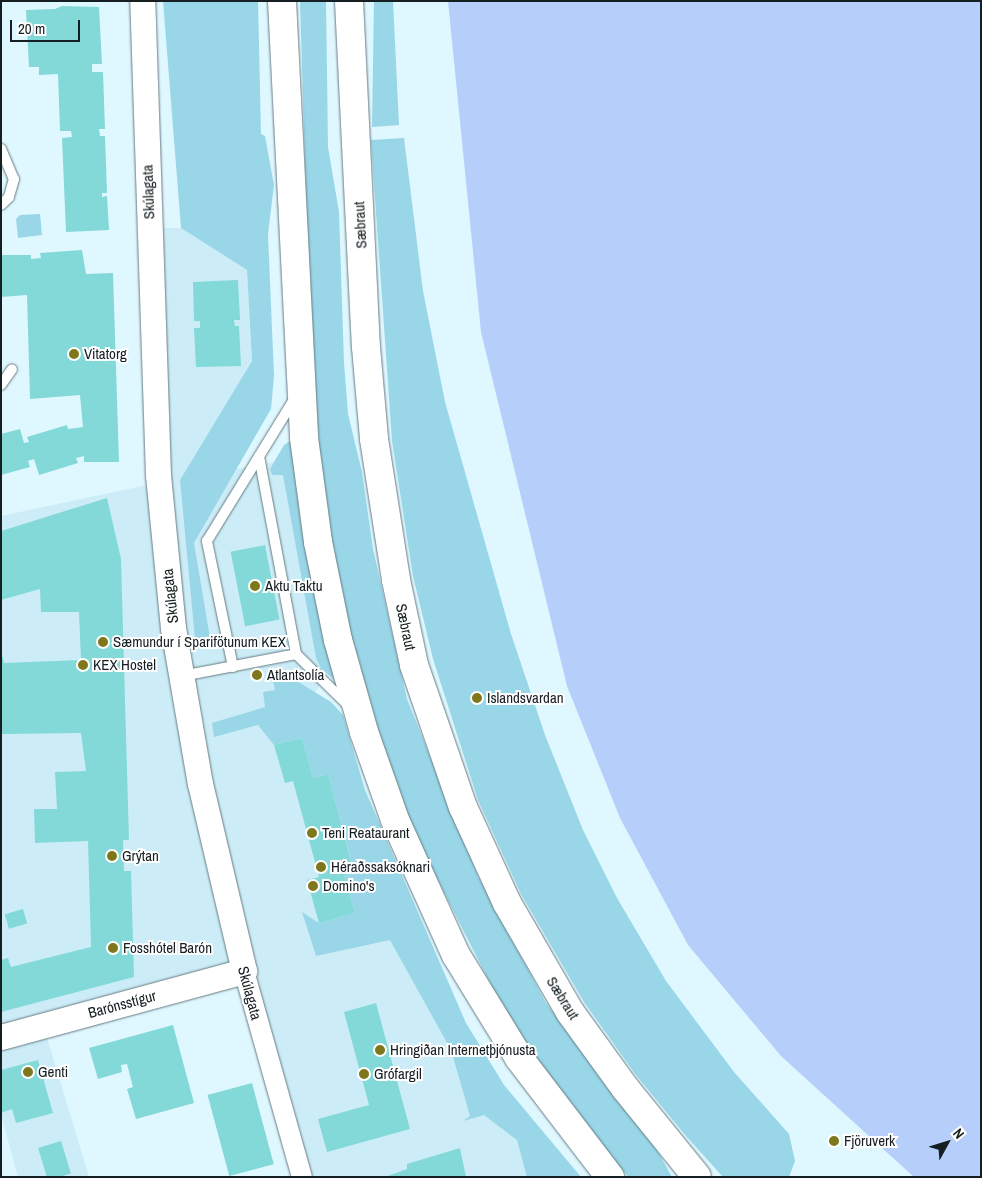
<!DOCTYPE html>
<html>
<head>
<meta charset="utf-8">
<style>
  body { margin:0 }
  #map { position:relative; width:982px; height:1178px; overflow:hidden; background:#dff7fe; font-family:"Archivo Narrow",sans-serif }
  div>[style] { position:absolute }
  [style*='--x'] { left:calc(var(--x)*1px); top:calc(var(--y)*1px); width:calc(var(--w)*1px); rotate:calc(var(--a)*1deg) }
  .built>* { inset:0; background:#ccedf7 }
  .green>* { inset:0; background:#99d6e7 }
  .water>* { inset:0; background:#b6cefa }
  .building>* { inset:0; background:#83d9d8; transform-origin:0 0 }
  .roads { filter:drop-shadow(0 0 1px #667b82) drop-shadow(0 0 1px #667b82) }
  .service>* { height:10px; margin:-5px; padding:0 5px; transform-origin:5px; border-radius:5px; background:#fff }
  .minor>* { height:20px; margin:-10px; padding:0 10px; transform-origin:10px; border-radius:10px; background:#fff }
  .tertiary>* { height:25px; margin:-12.5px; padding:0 12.5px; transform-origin:12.5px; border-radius:12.5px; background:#fff }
  .primary>* { height:28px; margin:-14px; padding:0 14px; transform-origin:14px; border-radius:14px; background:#fff }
  .dots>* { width:14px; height:14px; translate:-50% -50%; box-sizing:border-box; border:2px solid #fff; border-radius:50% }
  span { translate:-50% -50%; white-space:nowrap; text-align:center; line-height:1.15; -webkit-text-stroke:4px #fff; paint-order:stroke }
  .street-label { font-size:15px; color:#151e21 }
  .poi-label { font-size:15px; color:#151e21 }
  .left { translate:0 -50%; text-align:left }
  .frame { position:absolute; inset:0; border:2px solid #151e21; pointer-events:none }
  .north { position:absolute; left:922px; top:1118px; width:50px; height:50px; -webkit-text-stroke:4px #fff; paint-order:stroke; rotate:51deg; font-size:14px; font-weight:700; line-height:20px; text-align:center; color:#151e21 }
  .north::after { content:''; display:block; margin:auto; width:18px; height:22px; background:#151e21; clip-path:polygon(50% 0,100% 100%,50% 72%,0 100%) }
  .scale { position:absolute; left:10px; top:20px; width:70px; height:22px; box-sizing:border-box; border:2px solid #151e21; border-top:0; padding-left:6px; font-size:15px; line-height:18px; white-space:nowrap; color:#151e21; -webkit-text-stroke:4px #fff; paint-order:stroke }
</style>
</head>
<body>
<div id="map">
  <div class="built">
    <div style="clip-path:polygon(156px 228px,181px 228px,247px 270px,252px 361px,180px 480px,285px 460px,324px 679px,312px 697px,370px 896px,521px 1136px,531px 1177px,301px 1177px,239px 963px,41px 1018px,89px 1177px,18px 1177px,1px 1115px,1px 516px,166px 481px)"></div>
  </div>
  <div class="green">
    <div style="clip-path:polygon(163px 1px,258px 1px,261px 134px,265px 136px,274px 185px,268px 234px,274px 376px,271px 409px,194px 543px,210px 638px,195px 639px,180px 480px,252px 361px,247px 270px,181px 228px)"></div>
    <div style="clip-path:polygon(300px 1px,326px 1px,328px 147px,339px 212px,344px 363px,348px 414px,362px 472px,373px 549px,407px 699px,478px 876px,546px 1003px,648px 1134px,672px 1177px,628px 1177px,545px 1072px,494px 991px,415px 835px,379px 732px,338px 589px,318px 436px,309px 295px)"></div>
    <div style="clip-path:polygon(374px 1px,393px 1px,399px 125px,372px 127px)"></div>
    <div style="clip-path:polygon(404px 138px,423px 291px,445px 402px,511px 634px,545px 735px,583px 830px,617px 898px,666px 981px,734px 1072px,789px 1134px,795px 1161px,789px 1177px,723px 1177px,686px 1136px,636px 1075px,584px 1002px,521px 894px,478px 800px,433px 659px,413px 576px,392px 441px,371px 140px)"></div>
    <div style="clip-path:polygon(40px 214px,42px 235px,18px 238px,16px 219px,20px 215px)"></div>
    <div style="clip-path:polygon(290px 441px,293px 444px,334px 680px,321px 668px,316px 658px,283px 475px,272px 475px,270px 469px,284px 445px)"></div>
    <div style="clip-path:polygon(271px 672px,284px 673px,331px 702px,343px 715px,365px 790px,466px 1023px,504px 1085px,581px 1177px,527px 1177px,517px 1140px,484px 1115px,463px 1121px,470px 1116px,451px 1050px,390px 940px,316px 956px,302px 912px,319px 923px,355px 913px,342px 867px,352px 864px,328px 774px,313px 778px,302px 738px,274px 745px,258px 725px,214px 737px,212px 723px,265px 707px,263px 692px,275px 690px)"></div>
  </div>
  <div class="water">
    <div style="clip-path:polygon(448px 1px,981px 1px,981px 1177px,914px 1177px,781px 1056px,688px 945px,620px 818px,567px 686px,481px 332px)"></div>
  </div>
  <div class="building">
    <div style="clip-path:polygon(62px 6px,99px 7px,102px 64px,92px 64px,92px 72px,103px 72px,105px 129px,99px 129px,100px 136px,105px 136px,107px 193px,102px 193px,102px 197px,107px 196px,109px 230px,66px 232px,62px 138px,72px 137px,71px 131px,60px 131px,58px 74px,39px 75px,39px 67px,29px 67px,26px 10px,55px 9px)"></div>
    <div style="clip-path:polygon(82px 250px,86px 274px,113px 273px,119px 462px,84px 462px,84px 456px,76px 458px,78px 463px,39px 475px,34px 459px,28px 461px,30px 467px,1px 475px,1px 434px,20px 429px,24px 443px,29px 442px,27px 437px,67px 425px,68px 429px,83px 427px,80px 395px,30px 399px,27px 295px,1px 297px,1px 255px,31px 255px,31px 259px,41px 258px,40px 253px)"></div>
    <div style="clip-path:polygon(238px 280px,240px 320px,234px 320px,235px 326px,239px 326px,241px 366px,196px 367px,194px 328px,200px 328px,200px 321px,194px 321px,193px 282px)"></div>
    <div style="clip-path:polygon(107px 498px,121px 559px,129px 840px,123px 840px,124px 871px,131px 871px,134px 977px,1px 1012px,1px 960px,8px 958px,11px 967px,91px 947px,88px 841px,35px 843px,34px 809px,57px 809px,55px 772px,86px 771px,81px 733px,1px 734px,1px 650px,4px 663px,81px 660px,79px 612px,41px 612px,40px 589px,1px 600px,1px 531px)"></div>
    <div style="left:265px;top:545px;width:76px;height:35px;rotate:79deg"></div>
    <div style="clip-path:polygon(302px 738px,313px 778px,328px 774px,352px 865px,342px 867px,355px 913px,319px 923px,307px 880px,319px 877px,293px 781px,285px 783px,274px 745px)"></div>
    <div style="left:23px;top:909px;width:15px;height:19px;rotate:74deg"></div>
    <div style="clip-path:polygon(376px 1003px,410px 1129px,327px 1152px,318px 1119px,369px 1105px,344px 1012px)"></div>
    <div style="clip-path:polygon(173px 1025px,194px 1103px,136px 1119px,127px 1089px,133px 1087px,127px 1064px,121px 1065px,122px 1072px,98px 1079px,89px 1048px)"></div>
    <div style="clip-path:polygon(38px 1060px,53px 1113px,16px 1123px,12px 1109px,1px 1113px,1px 1070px)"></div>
    <div style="left:252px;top:1083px;width:84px;height:46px;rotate:75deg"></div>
    <div style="left:61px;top:1141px;width:34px;height:24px;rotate:73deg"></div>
    <div style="clip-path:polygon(460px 1148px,466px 1177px,385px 1177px,407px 1169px,407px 1164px)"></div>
  </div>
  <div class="roads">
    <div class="service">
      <div style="--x:1;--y:149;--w:33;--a:67"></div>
      <div style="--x:14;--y:179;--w:19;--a:106"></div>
      <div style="--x:9;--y:197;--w:11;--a:135"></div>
      <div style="--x:1;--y:385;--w:19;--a:-55"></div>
      <div style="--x:296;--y:654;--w:74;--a:44.5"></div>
      <div style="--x:233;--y:667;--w:129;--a:-101.7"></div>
      <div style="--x:207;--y:541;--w:168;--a:-58.4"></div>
      <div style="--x:182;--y:676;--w:116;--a:-10.9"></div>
      <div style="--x:296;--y:654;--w:201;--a:-100.6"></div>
    </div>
    <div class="minor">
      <div style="--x:244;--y:971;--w:214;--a:74.3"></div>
    </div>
    <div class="tertiary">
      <div style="--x:1;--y:1037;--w:252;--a:-15.2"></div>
      <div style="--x:244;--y:971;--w:192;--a:-103.2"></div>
      <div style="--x:200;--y:784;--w:158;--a:-99.8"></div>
      <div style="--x:173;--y:628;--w:154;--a:-95.6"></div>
      <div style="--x:158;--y:475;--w:474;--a:-91.9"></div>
    </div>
    <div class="primary">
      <div style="--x:282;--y:1;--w:438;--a:87.1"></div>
      <div style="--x:304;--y:438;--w:105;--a:82.3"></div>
      <div style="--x:318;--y:542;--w:100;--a:78.5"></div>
      <div style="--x:338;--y:640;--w:96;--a:74.2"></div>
      <div style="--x:364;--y:732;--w:93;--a:70.6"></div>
      <div style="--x:395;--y:820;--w:148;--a:65.7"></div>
      <div style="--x:456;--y:955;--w:121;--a:58.5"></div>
      <div style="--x:519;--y:1058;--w:150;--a:52.6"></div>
      <div style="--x:349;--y:1;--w:346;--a:87.2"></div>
      <div style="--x:366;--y:347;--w:92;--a:85"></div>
      <div style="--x:374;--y:439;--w:143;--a:81.1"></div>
      <div style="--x:396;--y:580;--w:87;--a:78"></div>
      <div style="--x:414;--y:665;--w:150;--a:71"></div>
      <div style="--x:463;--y:807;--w:106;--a:65.4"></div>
      <div style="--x:507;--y:903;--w:126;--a:60"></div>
      <div style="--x:570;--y:1012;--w:94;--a:54.1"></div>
      <div style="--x:625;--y:1088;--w:114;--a:51"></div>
    </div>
  </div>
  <div class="dots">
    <div style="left:74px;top:354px;background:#7e771b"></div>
    <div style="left:255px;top:586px;background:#7e771b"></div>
    <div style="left:103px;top:642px;background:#7e771b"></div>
    <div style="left:83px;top:665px;background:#7e771b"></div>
    <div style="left:257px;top:675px;background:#7e771b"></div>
    <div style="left:477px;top:698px;background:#7e771b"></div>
    <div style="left:312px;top:833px;background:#7e771b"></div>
    <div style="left:112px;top:856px;background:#7e771b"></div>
    <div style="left:321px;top:867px;background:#7e771b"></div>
    <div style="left:313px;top:886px;background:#7e771b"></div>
    <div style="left:113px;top:948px;background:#7e771b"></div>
    <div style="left:380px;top:1050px;background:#7e771b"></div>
    <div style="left:28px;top:1072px;background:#7e771b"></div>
    <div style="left:364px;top:1074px;background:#7e771b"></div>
    <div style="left:834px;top:1141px;background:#7e771b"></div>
  </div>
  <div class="street-label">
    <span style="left:148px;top:192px;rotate:-92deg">Skúlagata</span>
    <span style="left:360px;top:225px;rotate:-93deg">Sæbraut</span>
    <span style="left:170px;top:596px;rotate:-96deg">Skúlagata</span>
    <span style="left:406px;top:627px;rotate:78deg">Sæbraut</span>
    <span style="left:250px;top:993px;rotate:75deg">Skúlagata</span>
    <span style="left:563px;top:998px;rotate:58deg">Sæbraut</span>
    <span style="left:122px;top:1004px;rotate:-15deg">Barónsstígur</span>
  </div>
  <div class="poi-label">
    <span class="left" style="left:84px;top:354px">Vitatorg</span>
    <span class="left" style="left:265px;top:586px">Aktu Taktu</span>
    <span class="left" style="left:113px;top:642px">Sæmundur í Sparifötunum KEX</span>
    <span class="left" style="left:93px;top:665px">KEX Hostel</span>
    <span class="left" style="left:267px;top:675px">Atlantsolía</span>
    <span class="left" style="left:487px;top:698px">Islandsvardan</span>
    <span class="left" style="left:322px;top:833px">Teni Reataurant</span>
    <span class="left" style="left:122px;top:856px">Grýtan</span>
    <span class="left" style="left:331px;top:867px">Héraðssaksóknari</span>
    <span class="left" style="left:323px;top:886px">Domino's</span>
    <span class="left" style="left:123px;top:948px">Fosshótel Barón</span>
    <span class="left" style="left:390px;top:1050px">Hringiðan Internetþjónusta</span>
    <span class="left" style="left:38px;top:1072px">Genti</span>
    <span class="left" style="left:374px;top:1074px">Grófargil</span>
    <span class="left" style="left:844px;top:1141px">Fjöruverk</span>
  </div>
  <div class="frame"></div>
  <div class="north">N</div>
  <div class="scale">20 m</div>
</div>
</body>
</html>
